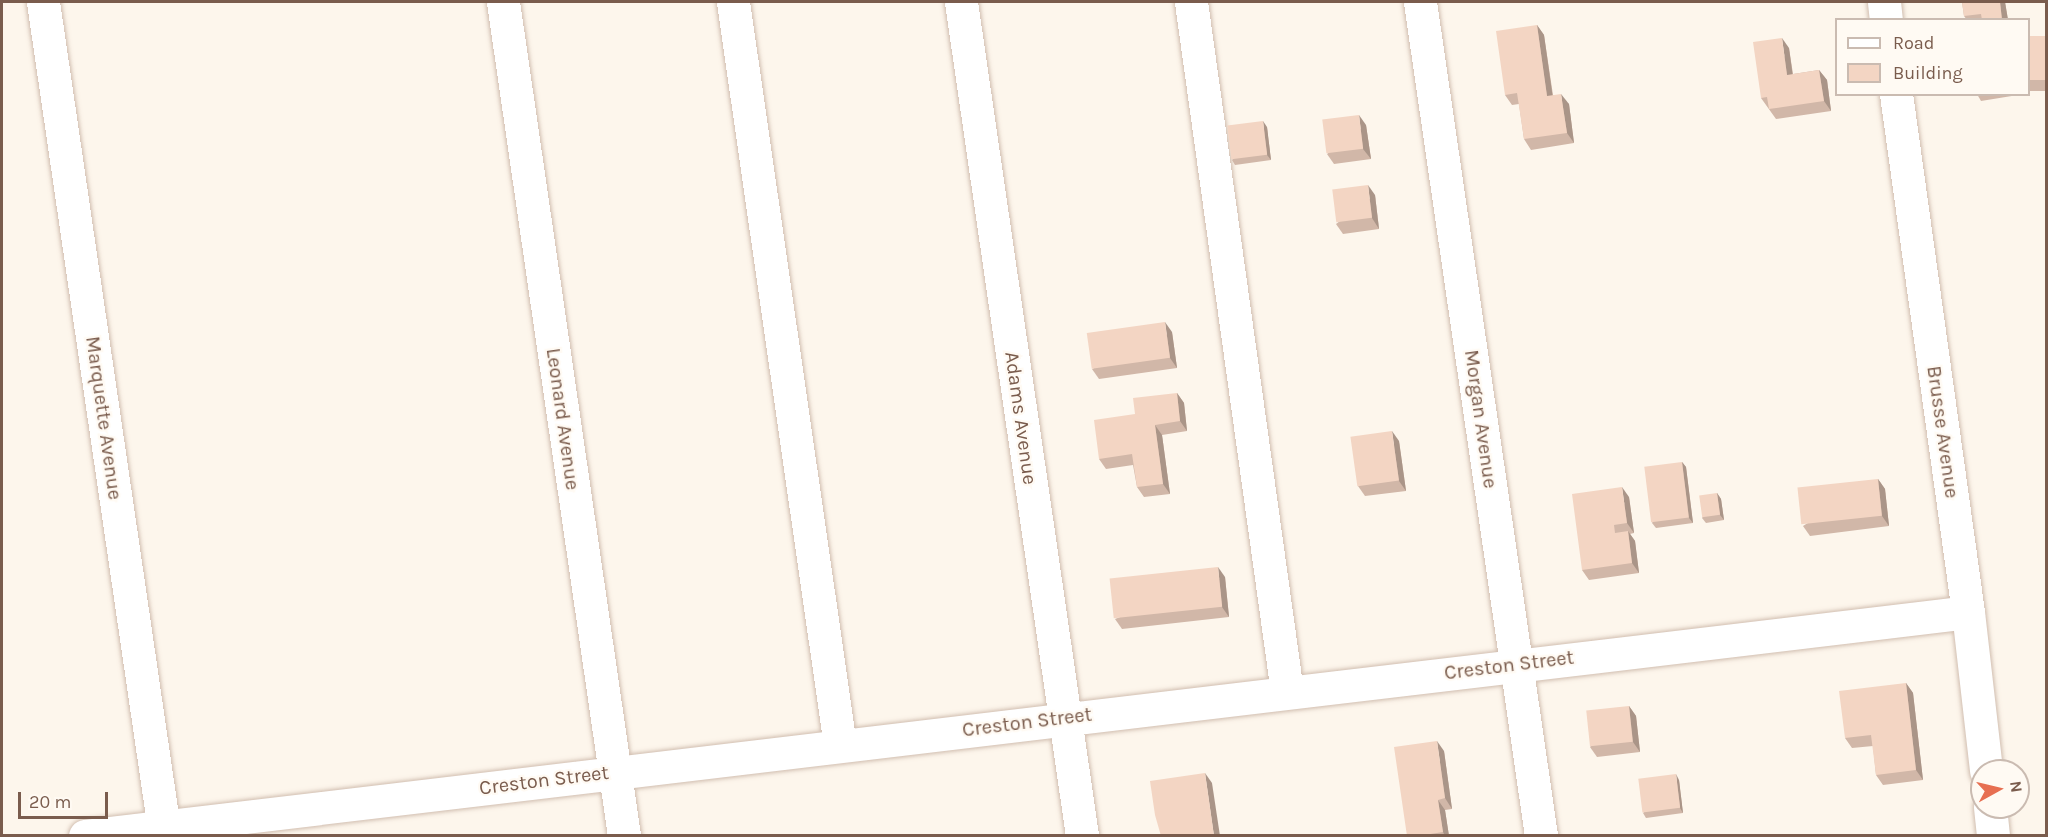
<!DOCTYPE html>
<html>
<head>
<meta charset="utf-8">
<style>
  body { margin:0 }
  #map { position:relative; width:2048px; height:837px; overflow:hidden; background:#fdf6ec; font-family:Karla,sans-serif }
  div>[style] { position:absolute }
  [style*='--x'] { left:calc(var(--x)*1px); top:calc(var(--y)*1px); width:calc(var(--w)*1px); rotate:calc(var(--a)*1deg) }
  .roads { filter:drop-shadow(0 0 2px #d1beb0) drop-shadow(0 0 2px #d1beb0) }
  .minor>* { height:33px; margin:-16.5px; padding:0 16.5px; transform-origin:16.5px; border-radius:16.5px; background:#fff }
  .wall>* { inset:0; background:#d1b7a8; transform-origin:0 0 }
  .shaded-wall>* { inset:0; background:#aa9588 }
  .building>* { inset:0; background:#f3d5c3; transform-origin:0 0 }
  span { translate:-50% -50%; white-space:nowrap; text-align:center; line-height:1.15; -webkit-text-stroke:4.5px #fffaf3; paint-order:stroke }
  .street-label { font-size:20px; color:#7a5c4d }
  .frame { position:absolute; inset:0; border:3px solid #7a5c4d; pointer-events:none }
  .legend { position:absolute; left:1835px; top:18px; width:195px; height:78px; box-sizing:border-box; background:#fffaf3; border:2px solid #cabbb1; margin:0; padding:8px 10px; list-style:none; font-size:18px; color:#7a5c4d }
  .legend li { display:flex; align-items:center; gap:12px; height:30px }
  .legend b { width:30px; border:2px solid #cabbb1 }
  .north { position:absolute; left:1970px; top:759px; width:60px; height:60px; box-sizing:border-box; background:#fffaf3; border:2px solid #cabbb1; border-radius:50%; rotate:82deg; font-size:16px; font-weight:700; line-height:24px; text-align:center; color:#7a5c4d }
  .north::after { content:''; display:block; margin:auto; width:21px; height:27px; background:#e76f51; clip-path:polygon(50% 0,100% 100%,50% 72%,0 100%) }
  .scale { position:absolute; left:18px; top:792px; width:90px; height:27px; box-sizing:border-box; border:3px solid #7a5c4d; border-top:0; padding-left:8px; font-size:18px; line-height:21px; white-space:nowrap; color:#7a5c4d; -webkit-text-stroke:4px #fffaf3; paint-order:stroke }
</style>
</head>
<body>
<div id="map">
  <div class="roads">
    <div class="minor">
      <div style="--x:43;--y:2;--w:843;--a:81.68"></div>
      <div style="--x:503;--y:2;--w:843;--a:81.74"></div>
      <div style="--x:733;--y:2;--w:751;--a:81.81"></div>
      <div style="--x:961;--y:2;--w:843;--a:81.74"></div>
      <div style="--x:1191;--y:2;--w:697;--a:82.08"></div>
      <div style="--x:1420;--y:2;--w:843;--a:81.74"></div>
      <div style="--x:1884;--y:2;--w:18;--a:84"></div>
      <div style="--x:1896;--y:94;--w:523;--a:82.09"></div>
      <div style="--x:1968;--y:612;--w:160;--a:83.5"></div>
      <div style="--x:1990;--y:807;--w:29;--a:84"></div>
      <div style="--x:85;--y:836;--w:1896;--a:-6.78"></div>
    </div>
  </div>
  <div class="wall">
    <div style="clip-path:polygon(1962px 2px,2005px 2px,2008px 20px,1967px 20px,1964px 16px)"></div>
    <div style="clip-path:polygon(1537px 25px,1544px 35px,1553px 95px,1569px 104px,1574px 143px,1531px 150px,1524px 139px,1519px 104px,1512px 105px,1505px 95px)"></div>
    <div style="left:2046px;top:36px;width:55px;height:18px;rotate:90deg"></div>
    <div style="clip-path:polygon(1789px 48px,1793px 74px,1819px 70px,1827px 80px,1831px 111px,1776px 119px,1761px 98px)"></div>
    <div style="clip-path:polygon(1977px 94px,2024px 94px,1981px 101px)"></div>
    <div style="clip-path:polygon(1366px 125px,1371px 159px,1334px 164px,1327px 154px)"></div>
    <div style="clip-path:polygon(1267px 127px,1271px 160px,1235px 165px,1232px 160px)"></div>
    <div style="clip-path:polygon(1375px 195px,1379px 229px,1343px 234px,1336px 224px)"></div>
    <div style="clip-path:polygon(1172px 332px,1177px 368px,1099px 379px,1092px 369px)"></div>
    <div style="clip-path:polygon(1177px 393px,1184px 403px,1187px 431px,1162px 435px,1170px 494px,1144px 497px,1137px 487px,1133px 465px,1106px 469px,1099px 459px)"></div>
    <div style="clip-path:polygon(1399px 441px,1406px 491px,1365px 496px,1358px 486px)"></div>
    <div style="clip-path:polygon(1682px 462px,1686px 467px,1693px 523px,1656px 528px,1652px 523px)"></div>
    <div style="clip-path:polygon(1878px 479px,1885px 489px,1889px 526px,1810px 536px,1803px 526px)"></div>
    <div style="clip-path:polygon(1717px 493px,1721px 499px,1724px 520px,1706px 523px,1702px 518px)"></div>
    <div style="clip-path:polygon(1629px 497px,1634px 533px,1630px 534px,1635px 541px,1639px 573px,1589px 580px,1582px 570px)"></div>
    <div style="clip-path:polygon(1225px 577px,1229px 617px,1122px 629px,1115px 619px)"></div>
    <div style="clip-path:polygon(1906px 683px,1913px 693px,1923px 780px,1883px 785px,1876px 775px,1873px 746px,1852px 748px,1845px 738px)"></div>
    <div style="clip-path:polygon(1629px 706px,1636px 716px,1640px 752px,1597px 757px,1590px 747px)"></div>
    <div style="clip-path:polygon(1444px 751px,1452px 809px,1445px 810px,1449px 836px,1407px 836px)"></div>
    <div style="clip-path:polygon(1679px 780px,1683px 813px,1646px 818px,1643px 813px)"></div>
  </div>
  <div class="shaded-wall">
    <div style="clip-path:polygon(2000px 2px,2005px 2px,2008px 20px,2002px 20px)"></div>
    <div style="clip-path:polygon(1537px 25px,1544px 35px,1554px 106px,1547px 96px)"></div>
    <div style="clip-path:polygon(1782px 38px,1789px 48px,1794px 85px,1787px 75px)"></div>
    <div style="clip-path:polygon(1819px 70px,1827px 80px,1831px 111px,1824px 101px)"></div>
    <div style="clip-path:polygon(1561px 94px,1569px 104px,1574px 143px,1567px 133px)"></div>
    <div style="clip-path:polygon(1359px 115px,1366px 125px,1371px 159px,1363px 149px)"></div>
    <div style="clip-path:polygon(1263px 121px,1267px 127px,1271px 160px,1267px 155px)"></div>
    <div style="clip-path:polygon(1368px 185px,1375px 195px,1379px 229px,1372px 218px)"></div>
    <div style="clip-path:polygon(1165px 322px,1172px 332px,1177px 368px,1170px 358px)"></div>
    <div style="clip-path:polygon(1177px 393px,1184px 403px,1187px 431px,1180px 421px)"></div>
    <div style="clip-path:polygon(1155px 425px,1162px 435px,1170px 494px,1163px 484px)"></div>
    <div style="clip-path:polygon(1392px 431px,1399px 441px,1406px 491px,1399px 481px)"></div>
    <div style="clip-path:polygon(1682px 462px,1686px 467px,1693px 523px,1689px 518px)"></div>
    <div style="clip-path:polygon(1878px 479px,1885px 489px,1889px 526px,1882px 516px)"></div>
    <div style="clip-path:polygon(1622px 487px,1629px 497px,1634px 533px,1627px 523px)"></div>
    <div style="clip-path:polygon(1717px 493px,1721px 499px,1724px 520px,1720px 515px)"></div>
    <div style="clip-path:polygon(1628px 531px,1635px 541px,1639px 573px,1632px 563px)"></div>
    <div style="clip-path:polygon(1218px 567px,1225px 577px,1229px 617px,1222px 607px)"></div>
    <div style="clip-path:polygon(1906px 683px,1913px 693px,1923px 780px,1916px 770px)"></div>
    <div style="clip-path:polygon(1629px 706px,1636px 716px,1640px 752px,1633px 742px)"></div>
    <div style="clip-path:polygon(1437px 741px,1444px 751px,1452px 809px,1445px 798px)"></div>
    <div style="clip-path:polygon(1205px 773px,1212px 783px,1220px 836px,1214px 836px)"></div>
    <div style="clip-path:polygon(1676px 774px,1679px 780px,1683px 813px,1680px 808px)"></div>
    <div style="clip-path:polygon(1438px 800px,1445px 810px,1449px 836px,1445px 836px,1443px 832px)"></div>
  </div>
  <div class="building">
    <div style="clip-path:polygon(1962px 2px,2000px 2px,2002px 20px,1982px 20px,1981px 14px,1964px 16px)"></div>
    <div style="clip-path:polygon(1537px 25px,1547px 96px,1561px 94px,1567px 133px,1524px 139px,1517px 93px,1505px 95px,1496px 31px)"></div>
    <div style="left:2046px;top:36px;width:44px;height:18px;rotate:90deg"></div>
    <div style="clip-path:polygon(1782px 38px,1787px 75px,1819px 70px,1824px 101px,1769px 109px,1767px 97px,1761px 98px,1753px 42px)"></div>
    <div style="left:1359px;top:115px;width:34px;height:37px;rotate:83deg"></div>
    <div style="left:1263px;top:121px;width:34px;height:36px;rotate:83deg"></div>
    <div style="left:1368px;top:185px;width:33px;height:36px;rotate:83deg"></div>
    <div style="left:1165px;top:322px;width:36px;height:79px;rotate:82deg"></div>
    <div style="clip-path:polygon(1177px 393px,1180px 421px,1155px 425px,1163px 484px,1137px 487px,1132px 454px,1099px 459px,1094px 420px,1135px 414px,1133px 398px)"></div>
    <div style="left:1392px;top:431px;width:50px;height:42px;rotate:82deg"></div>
    <div style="left:1682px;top:462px;width:56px;height:38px;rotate:83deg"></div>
    <div style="left:1878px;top:479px;width:37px;height:81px;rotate:84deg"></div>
    <div style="clip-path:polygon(1622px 487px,1627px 523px,1614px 525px,1615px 533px,1628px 531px,1632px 563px,1582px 570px,1572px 494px)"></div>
    <div style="left:1717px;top:493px;width:22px;height:18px;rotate:82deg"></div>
    <div style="left:1218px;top:567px;width:40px;height:109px;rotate:84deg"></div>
    <div style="clip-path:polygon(1906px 683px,1916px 770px,1876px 775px,1871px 735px,1845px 738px,1839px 691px)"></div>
    <div style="left:1629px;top:706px;width:36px;height:43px;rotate:84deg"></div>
    <div style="clip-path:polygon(1437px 741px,1445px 798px,1438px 800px,1443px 832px,1418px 836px,1407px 836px,1394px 747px)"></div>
    <div style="clip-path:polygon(1205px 773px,1214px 836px,1161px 836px,1155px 815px,1150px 781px)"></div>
    <div style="left:1676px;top:774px;width:34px;height:38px;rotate:83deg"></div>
  </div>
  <div class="street-label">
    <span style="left:104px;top:418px;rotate:82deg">Marquette Avenue</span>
    <span style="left:1021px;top:418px;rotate:82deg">Adams Avenue</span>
    <span style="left:563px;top:419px;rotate:82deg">Leonard Avenue</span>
    <span style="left:1481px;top:419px;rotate:82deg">Morgan Avenue</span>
    <span style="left:1943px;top:432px;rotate:82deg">Brusse Avenue</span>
    <span style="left:1509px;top:665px;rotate:-7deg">Creston Street</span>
    <span style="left:1027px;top:722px;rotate:-7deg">Creston Street</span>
    <span style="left:544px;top:780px;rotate:-7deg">Creston Street</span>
  </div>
  <div class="frame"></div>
  <ul class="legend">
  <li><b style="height:8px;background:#fff"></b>Road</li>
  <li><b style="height:16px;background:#f3d5c3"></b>Building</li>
  </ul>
  <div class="north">N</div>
  <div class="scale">20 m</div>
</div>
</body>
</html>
